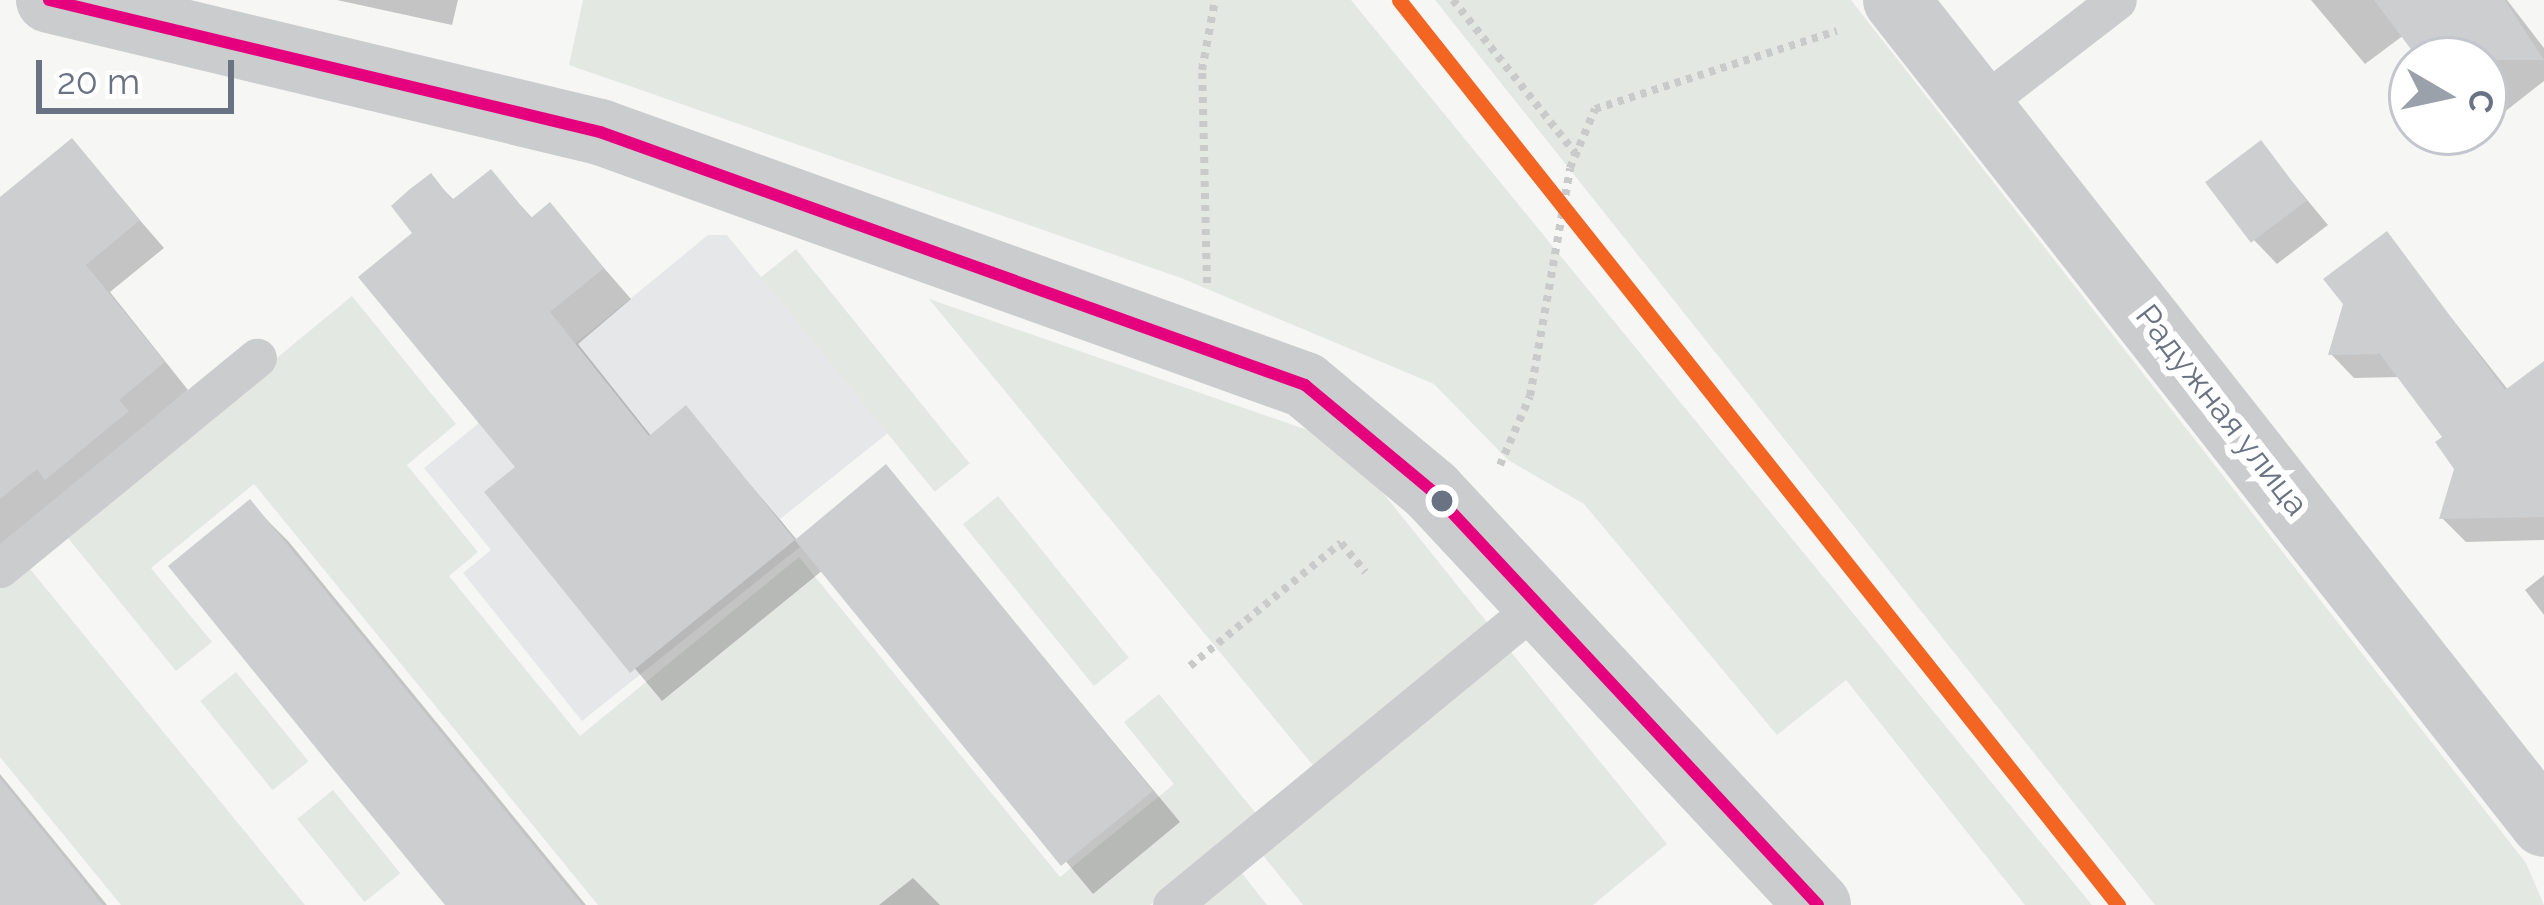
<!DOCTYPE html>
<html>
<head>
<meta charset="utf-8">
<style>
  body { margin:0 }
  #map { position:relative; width:2544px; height:905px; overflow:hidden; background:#f6f6f5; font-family:Raleway,sans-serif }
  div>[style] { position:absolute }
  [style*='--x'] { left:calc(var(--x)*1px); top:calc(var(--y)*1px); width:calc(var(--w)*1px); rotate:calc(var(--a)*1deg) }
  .built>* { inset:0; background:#e6e7e8 }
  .green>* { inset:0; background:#e4e8e3; transform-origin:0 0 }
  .shadow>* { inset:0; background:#0003 }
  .building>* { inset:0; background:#cdced0; transform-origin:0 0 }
  .path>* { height:8px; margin-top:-4px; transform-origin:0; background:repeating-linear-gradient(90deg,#c9caca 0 6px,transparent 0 12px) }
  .service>* { height:39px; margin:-19.5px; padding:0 19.5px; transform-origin:19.5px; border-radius:19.5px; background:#cbcccd }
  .minor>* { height:66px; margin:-33px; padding:0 33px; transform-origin:33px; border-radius:33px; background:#cbcccd }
  .bus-1>* { height:12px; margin:-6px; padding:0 6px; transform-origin:6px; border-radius:6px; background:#e5007d }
  .rail-1>* { height:15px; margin:-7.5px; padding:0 7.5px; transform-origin:7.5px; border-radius:7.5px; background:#f26522 }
  .dots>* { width:33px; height:33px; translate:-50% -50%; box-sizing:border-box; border:6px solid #fff; border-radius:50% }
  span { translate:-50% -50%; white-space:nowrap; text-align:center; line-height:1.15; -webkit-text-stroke:12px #fff; paint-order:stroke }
  .street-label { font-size:33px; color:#697383 }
  .north { position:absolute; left:2388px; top:36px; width:120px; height:120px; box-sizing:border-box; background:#fff; border:3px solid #c3c7cd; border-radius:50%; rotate:99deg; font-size:33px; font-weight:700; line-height:48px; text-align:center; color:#697383 }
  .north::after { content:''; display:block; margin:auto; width:42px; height:54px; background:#9aa1ab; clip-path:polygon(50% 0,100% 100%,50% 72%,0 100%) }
  .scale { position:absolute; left:36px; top:60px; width:198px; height:54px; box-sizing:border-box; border:6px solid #697383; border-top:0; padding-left:15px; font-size:36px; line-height:42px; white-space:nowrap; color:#697383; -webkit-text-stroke:9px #fff; paint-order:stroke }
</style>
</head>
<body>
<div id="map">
  <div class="built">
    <div style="clip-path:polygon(708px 235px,727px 235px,888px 433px,780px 519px,800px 547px,582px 721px,463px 573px,491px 550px,424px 468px)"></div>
  </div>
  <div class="green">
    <div style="clip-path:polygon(583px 0,1351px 0,2092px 905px,2025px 905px,1846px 680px,1777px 735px,1584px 504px,1508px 460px,1434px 384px,1181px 278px,569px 65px)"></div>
    <div style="clip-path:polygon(1435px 0,1851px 0,2526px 863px,2544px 905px,2155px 905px)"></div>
    <div style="left:796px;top:249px;width:276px;height:45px;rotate:51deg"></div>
    <div style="clip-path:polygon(352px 296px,456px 424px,407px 465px,478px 552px,449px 576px,580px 736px,799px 557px,1060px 877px,1174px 784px,1124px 722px,1159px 694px,1258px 816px,1150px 905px,598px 905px,254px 484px,151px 568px,212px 642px,176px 671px,64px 533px)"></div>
    <div style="clip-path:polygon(929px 299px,1342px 442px,1490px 626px,1316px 769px)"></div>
    <div style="left:998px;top:496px;width:208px;height:45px;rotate:51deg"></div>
    <div style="clip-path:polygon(26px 564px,305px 905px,121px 905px,0 757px,0 585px)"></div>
    <div style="clip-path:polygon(1506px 646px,1667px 844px,1593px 905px,1303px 905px,1258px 849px)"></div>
    <div style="left:236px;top:672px;width:115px;height:46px;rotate:51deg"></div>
    <div style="left:333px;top:790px;width:107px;height:46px;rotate:51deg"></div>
    <div style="clip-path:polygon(1237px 867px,1267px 905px,1191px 905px)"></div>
  </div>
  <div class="shadow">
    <div style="clip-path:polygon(337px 0,458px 0,452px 25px)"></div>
    <div style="clip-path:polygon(2311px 0,2507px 0,2544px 48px,2544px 81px,2484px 128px,2484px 60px,2423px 60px,2404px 35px,2365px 64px)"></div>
    <div style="clip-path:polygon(72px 142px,164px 248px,110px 292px,188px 390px,0 547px,0 201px)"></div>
    <div style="clip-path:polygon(2261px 144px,2328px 225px,2277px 264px,2254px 240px)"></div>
    <div style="clip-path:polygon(491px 173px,534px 220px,550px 206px,631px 299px,578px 344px,652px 437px,686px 409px,798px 541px,886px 468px,1180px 822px,1093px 894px,823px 570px,662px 701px,489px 493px,519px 468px,417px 233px,431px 177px,455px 201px)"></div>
    <div style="clip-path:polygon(2386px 235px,2509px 391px,2544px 364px,2544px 540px,2466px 542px,2443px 519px,2458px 468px,2446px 437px,2401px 377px,2354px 378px,2331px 354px)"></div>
    <div style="clip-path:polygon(250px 503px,289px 542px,586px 905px,449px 905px)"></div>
    <div style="clip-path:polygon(2544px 575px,2544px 615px,2525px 590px)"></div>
    <div style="clip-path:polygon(0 774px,107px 905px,0 905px)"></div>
    <div style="clip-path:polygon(913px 878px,940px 905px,879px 905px)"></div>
  </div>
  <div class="building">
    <div style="clip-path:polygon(2374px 0,2505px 0,2544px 60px,2419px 60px)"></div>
    <div style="clip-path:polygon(72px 138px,140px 220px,86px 265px,165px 362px,119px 400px,129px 411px,45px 480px,37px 469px,0 499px,0 197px)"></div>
    <div style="left:2261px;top:140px;width:76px;height:70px;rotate:53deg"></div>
    <div style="clip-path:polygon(491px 169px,531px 218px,550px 202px,604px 268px,550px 312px,649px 436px,686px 405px,795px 540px,886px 464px,1153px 791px,1061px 866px,795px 540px,630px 673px,484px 492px,515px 467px,358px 277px,412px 233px,391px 206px,410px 189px,431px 173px,452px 200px)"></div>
    <div style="clip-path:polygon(2387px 231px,2505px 390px,2544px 361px,2544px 517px,2439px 519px,2454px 469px,2435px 442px,2442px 437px,2380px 354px,2328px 355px,2343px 304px,2323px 279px)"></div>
    <div style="clip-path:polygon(250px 499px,582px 905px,445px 905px,329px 764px,168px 566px)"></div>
    <div style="clip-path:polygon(0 778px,103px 905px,0 905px)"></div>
  </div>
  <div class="path">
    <div style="--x:1453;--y:0;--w:196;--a:51.4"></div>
    <div style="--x:1207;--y:283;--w:213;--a:-91.3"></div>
    <div style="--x:1202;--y:70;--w:71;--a:-79.5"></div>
    <div style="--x:1500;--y:465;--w:75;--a:-66.5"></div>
    <div style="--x:1530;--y:396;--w:231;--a:-80"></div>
    <div style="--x:1570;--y:168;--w:64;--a:-67"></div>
    <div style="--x:1595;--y:109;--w:254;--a:-17.9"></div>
    <div style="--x:1190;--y:666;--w:195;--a:-39.2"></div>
    <div style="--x:1341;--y:543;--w:38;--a:50"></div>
  </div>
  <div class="service">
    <div style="--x:1982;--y:104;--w:170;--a:-37.6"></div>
    <div style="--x:0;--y:568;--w:332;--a:-39.3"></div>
    <div style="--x:1172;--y:905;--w:474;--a:-39.4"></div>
  </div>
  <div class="minor">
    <div style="--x:49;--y:0;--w:567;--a:13.47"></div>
    <div style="--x:600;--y:132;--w:749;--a:19.74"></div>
    <div style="--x:1305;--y:385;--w:165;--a:39.8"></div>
    <div style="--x:1432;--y:491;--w:566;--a:47"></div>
    <div style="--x:1896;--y:0;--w:1048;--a:51.82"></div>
  </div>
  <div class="bus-1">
    <div style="--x:49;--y:0;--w:567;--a:13.47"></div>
    <div style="--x:600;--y:132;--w:749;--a:19.74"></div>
    <div style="--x:1305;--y:385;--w:165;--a:39.8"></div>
    <div style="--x:1432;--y:491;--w:566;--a:47"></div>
  </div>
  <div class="rail-1">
    <div style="--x:1399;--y:0;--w:1156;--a:51.53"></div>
  </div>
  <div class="dots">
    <div style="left:1442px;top:501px;background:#697383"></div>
  </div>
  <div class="street-label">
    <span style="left:2222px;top:410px;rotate:52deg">Радужная улица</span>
  </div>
  <div class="north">С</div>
  <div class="scale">20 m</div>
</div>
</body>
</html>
